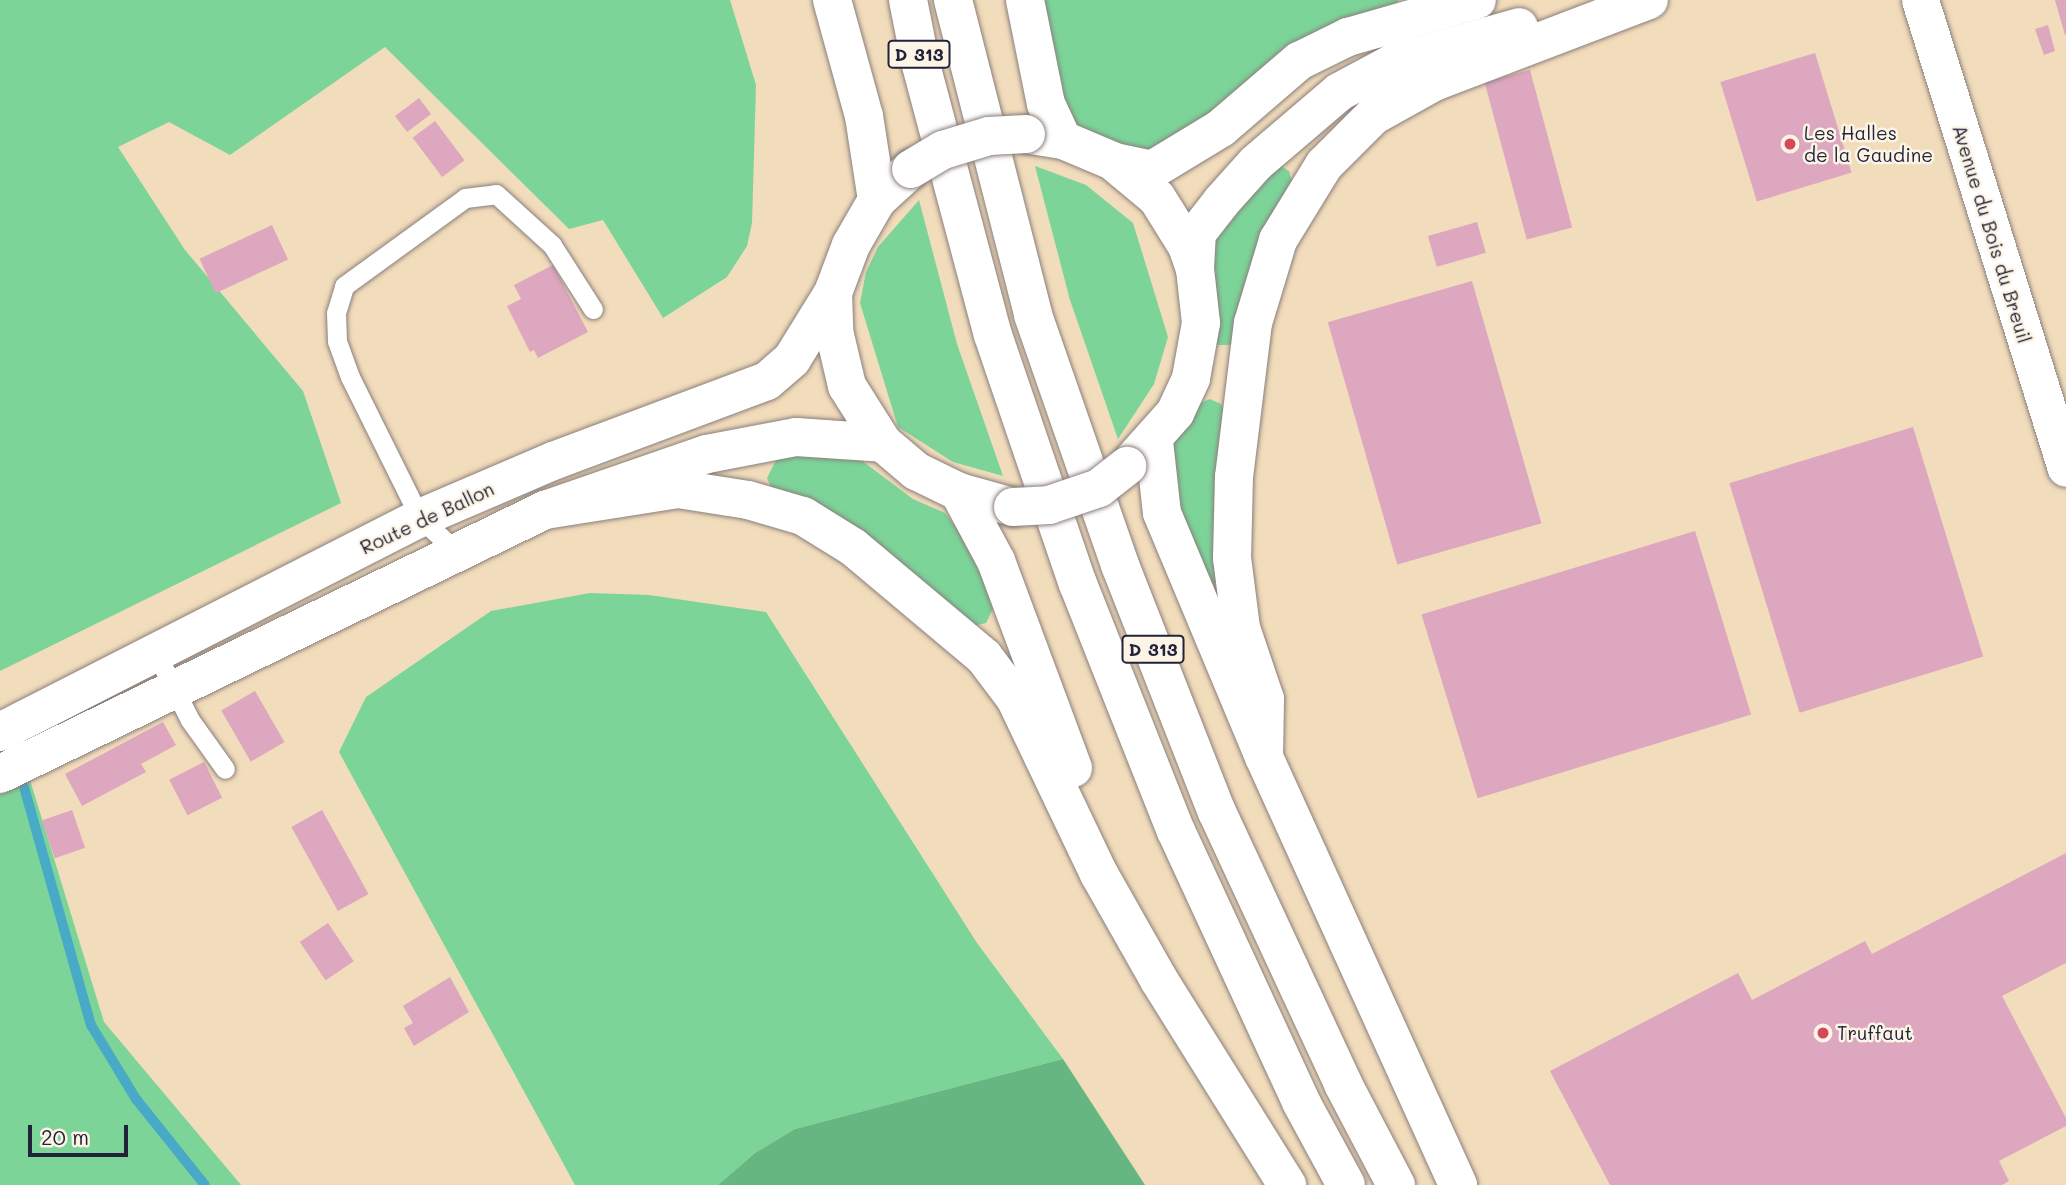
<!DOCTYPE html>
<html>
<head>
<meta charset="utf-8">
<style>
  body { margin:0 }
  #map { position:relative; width:2066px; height:1185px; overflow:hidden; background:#f1dcbb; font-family:Mali,sans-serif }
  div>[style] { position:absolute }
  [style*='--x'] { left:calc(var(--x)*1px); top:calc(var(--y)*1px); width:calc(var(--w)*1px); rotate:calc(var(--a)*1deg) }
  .green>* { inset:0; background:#7cd499 }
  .forest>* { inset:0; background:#65b681 }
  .stream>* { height:10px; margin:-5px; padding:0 5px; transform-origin:5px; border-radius:5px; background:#48aac7 }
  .building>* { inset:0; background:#dca7bf; transform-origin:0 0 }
  .roads { filter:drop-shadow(0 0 2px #8a7f7b) drop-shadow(0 0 2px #8a7f7b) }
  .lane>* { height:19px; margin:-9.5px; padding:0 9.5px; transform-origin:9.5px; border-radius:9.5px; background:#fff }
  .street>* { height:37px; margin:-18.5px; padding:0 18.5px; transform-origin:18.5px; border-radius:18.5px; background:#fff }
  .secondary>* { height:38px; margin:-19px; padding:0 19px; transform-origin:19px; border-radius:19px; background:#fff }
  .highway>* { height:38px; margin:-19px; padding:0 19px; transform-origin:19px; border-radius:19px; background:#fff }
  .bridges { filter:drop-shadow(0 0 2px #8a7f7b) drop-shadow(0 0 2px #8a7f7b) }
  .secondary-bridge>* { height:38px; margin:-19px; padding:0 19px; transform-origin:19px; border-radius:19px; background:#fff }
  .dots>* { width:19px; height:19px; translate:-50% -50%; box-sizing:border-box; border:4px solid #fcf5e5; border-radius:50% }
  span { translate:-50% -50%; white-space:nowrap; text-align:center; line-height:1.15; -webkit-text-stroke:5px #fcf5e5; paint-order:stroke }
  .shield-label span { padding:2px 5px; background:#fcf5e5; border:2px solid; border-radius:5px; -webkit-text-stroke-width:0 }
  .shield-label { font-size:18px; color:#22223b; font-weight:700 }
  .poi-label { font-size:19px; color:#22223b }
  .left { translate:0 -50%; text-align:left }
  .street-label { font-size:19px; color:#22223b }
  .scale { position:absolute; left:28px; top:1125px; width:100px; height:32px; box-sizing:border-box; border:4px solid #22223b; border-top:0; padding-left:9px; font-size:21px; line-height:24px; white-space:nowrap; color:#22223b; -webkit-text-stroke:5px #fcf5e5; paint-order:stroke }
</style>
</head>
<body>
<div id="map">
  <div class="green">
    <div style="clip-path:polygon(0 0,730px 0,756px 85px,752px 223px,747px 246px,727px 277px,663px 318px,603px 220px,569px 229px,385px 47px,230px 155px,169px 122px,118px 147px,185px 250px,303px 391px,341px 503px,0 671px)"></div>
    <div style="clip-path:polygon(1025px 0,1398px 0,1394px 21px,1152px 170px,1063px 140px)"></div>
    <div style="clip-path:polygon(1035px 166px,1086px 185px,1133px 223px,1168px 337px,1154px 384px,1118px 439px,1070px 300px)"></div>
    <div style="clip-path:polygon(1281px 166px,1289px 171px,1293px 185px,1241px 338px,1229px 345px,1217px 345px,1200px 312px,1221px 202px)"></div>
    <div style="clip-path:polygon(919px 200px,957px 344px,1003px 476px,953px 462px,898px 427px,860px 303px,866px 272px,878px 247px)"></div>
    <div style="clip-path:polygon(1210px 399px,1221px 404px,1229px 417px,1219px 583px,1205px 584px,1162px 513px,1175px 413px)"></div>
    <div style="clip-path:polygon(849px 451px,913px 499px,945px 513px,977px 554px,993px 609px,986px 623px,973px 626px,772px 490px,767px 478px,777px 458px)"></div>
    <div style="clip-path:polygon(590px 593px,649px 595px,766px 612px,977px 943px,1063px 1059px,795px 1129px,755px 1153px,718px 1185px,575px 1185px,339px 752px,366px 697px,491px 611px)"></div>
    <div style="clip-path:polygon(30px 780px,104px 1022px,241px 1185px,0 1185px,0 794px)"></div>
  </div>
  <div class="forest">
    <div style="clip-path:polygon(1063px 1059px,1145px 1185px,718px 1185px,755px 1153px,795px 1129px)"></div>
  </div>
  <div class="stream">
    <div style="--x:24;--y:787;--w:247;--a:74.3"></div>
    <div style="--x:91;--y:1025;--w:87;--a:58.7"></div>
    <div style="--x:136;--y:1099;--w:110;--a:51.3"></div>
  </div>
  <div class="building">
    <div style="clip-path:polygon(2055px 0,2066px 0,2066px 35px,2065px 35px)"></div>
    <div style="clip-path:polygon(2048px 25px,2055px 51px,2044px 55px,2035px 29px)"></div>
    <div style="left:1815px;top:53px;width:125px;height:99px;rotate:73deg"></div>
    <div style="left:1530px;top:70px;width:163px;height:47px;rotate:75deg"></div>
    <div style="left:419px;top:98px;width:20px;height:30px;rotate:53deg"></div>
    <div style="left:435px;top:121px;width:49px;height:28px;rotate:53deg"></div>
    <div style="left:1477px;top:222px;width:32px;height:51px;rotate:74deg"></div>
    <div style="left:272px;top:225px;width:38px;height:80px;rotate:65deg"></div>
    <div style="clip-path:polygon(553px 265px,588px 332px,538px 358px,534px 350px,530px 352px,507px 306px,521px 299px,514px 285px)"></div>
    <div style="left:1472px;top:281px;width:252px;height:150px;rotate:74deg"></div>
    <div style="left:1913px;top:427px;width:240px;height:192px;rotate:73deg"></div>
    <div style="left:1695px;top:531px;width:192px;height:286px;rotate:73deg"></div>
    <div style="left:255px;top:691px;width:59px;height:39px;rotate:60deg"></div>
    <div style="clip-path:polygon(163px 722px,176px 745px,141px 764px,146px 772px,82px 806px,65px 774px)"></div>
    <div style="left:204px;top:762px;width:40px;height:39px;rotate:63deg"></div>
    <div style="left:72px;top:810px;width:40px;height:32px;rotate:71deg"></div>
    <div style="left:322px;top:810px;width:96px;height:35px;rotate:61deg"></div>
    <div style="clip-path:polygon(2066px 853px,2066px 963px,2002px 996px,2066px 1118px,2066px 1126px,1999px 1161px,2009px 1181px,2002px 1185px,1610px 1185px,1550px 1071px,1738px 973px,1752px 1000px,1865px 941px,1872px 954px)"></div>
    <div style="left:328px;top:923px;width:46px;height:34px;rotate:56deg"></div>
    <div style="clip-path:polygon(450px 977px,469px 1012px,414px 1046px,404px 1028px,413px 1023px,403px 1006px)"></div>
  </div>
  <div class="roads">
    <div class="lane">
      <div style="--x:456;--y:551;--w:49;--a:-137.5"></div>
      <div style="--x:420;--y:518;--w:157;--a:-116.4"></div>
      <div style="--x:350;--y:377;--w:38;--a:-110"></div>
      <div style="--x:337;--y:341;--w:28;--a:-92"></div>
      <div style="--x:336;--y:313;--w:28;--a:-73"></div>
      <div style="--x:344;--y:286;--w:150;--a:-36"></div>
      <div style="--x:465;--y:198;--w:31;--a:-7"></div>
      <div style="--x:496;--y:194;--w:76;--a:42.3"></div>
      <div style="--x:552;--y:245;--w:76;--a:57.4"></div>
      <div style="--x:156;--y:653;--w:75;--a:63.1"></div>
      <div style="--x:190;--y:720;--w:60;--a:54.5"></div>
    </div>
    <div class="street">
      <div style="--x:1920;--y:0;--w:490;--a:72.7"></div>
    </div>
    <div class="secondary">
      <div style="--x:1031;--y:135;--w:32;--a:9"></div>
      <div style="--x:1063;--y:140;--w:56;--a:22.9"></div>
      <div style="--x:1115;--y:162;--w:38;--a:12"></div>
      <div style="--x:1152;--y:170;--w:81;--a:-31.3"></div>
      <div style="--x:1221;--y:128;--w:103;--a:-40.7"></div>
      <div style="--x:1299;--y:61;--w:55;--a:-26.1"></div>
      <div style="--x:1348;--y:37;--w:134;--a:-16"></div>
      <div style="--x:1116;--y:164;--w:53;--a:39.7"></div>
      <div style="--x:1157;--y:198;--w:57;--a:58"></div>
      <div style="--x:1187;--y:246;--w:24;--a:71"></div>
      <div style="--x:911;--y:169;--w:46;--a:137.6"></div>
      <div style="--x:877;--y:200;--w:52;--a:120"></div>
      <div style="--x:851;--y:245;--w:51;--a:110.6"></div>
      <div style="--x:833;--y:293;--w:38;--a:88"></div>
      <div style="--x:834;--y:331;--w:57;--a:76.7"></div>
      <div style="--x:847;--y:386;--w:67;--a:57.7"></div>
      <div style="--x:883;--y:443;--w:43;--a:40.3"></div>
      <div style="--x:916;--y:471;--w:48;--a:26"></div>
      <div style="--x:959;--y:492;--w:56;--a:15.5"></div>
      <div style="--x:1154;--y:441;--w:72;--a:83.7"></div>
      <div style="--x:1162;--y:513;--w:264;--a:67.3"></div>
      <div style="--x:1264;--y:757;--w:470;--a:65.6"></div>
      <div style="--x:1134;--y:459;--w:62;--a:-48.3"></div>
      <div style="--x:1175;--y:413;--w:38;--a:-65"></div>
      <div style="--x:1191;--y:378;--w:56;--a:-79.7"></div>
      <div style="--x:1201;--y:323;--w:54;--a:-96.3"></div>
      <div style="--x:1195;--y:269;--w:36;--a:-87"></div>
      <div style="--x:1197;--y:233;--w:39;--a:-52"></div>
      <div style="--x:1221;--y:202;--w:52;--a:-48.1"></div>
      <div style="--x:1256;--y:163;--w:109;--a:-40.5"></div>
      <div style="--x:1339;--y:92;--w:61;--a:-28.2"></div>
      <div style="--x:1393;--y:63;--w:131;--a:-15.9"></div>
      <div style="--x:0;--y:732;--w:471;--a:-27"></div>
      <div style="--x:420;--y:518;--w:145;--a:-23.2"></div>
      <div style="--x:553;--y:461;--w:228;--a:-20.5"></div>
      <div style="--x:767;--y:381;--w:33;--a:-41"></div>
      <div style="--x:792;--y:359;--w:78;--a:-58.2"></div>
      <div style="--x:1264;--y:757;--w:58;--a:-89"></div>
      <div style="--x:1265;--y:699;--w:75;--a:-108.7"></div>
      <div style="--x:1241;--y:628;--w:71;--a:-97.3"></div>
      <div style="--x:1232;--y:558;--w:81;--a:-88.6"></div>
      <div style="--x:1234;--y:477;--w:155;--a:-83"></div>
      <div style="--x:1253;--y:323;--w:87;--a:-73.2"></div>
      <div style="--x:1278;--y:240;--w:88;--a:-58.5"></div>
      <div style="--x:1324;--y:165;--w:69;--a:-45"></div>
      <div style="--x:1373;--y:116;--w:70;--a:-29.1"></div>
      <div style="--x:1434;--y:82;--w:230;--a:-20.9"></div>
      <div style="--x:0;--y:774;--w:606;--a:-25.85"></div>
      <div style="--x:545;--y:510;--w:171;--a:-19.1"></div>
      <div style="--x:707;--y:454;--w:91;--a:-10.8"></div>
      <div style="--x:796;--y:437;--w:87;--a:3.9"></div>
    </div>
    <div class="highway">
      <div style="--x:832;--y:0;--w:120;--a:74.6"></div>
      <div style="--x:864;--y:116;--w:85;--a:81.2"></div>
      <div style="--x:908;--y:0;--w:66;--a:78.7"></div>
      <div style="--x:921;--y:65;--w:279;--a:75.1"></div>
      <div style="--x:993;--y:335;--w:263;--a:71.2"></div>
      <div style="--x:1078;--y:584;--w:266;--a:68.4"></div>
      <div style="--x:1176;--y:831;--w:298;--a:65.2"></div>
      <div style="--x:1301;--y:1102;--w:94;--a:61.5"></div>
      <div style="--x:953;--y:0;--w:325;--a:75.7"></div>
      <div style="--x:1033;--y:315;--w:265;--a:70.8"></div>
      <div style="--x:1120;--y:565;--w:265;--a:68.6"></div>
      <div style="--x:1217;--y:812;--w:300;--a:65.1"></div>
      <div style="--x:1343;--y:1084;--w:114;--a:62.3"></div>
      <div style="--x:1025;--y:0;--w:106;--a:78.6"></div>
      <div style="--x:1046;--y:104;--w:40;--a:65"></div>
      <div style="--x:959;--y:492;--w:78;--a:61.8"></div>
      <div style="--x:996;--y:561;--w:221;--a:69.6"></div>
      <div style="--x:545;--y:510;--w:135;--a:-9"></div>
      <div style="--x:678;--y:489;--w:71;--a:8.9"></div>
      <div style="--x:748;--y:500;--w:57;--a:16.2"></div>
      <div style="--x:803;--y:516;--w:59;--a:31.8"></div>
      <div style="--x:853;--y:547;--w:171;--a:40"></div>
      <div style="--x:984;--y:657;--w:51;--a:52.9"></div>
      <div style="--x:1015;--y:698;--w:195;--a:64.5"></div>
      <div style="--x:1099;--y:874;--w:122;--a:60.5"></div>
      <div style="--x:1159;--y:980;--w:242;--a:58"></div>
    </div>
  </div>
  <div class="bridges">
    <div class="secondary-bridge">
      <div style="--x:911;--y:169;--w:37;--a:-31"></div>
      <div style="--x:943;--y:150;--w:48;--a:-16.9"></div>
      <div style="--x:989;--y:136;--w:37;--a:-3"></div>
      <div style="--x:1013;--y:507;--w:36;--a:-3"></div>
      <div style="--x:1049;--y:505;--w:53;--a:-18.8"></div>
      <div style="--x:1099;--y:488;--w:36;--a:-38"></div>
    </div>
  </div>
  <div class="dots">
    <div style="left:1790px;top:144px;background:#d1495b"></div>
    <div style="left:1823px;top:1033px;background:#d1495b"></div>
  </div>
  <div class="shield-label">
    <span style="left:919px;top:54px">D 313</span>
    <span style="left:1153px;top:649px">D 313</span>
  </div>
  <div class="poi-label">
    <span class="left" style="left:1804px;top:144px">Les Halles<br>de la Gaudine</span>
    <span class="left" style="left:1837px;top:1033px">Truffaut</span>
  </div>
  <div class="street-label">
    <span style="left:1992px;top:234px;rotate:73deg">Avenue du Bois du Breuil</span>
    <span style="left:427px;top:518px;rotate:-25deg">Route de Ballon</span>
  </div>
  <div class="scale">20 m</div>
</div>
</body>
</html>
